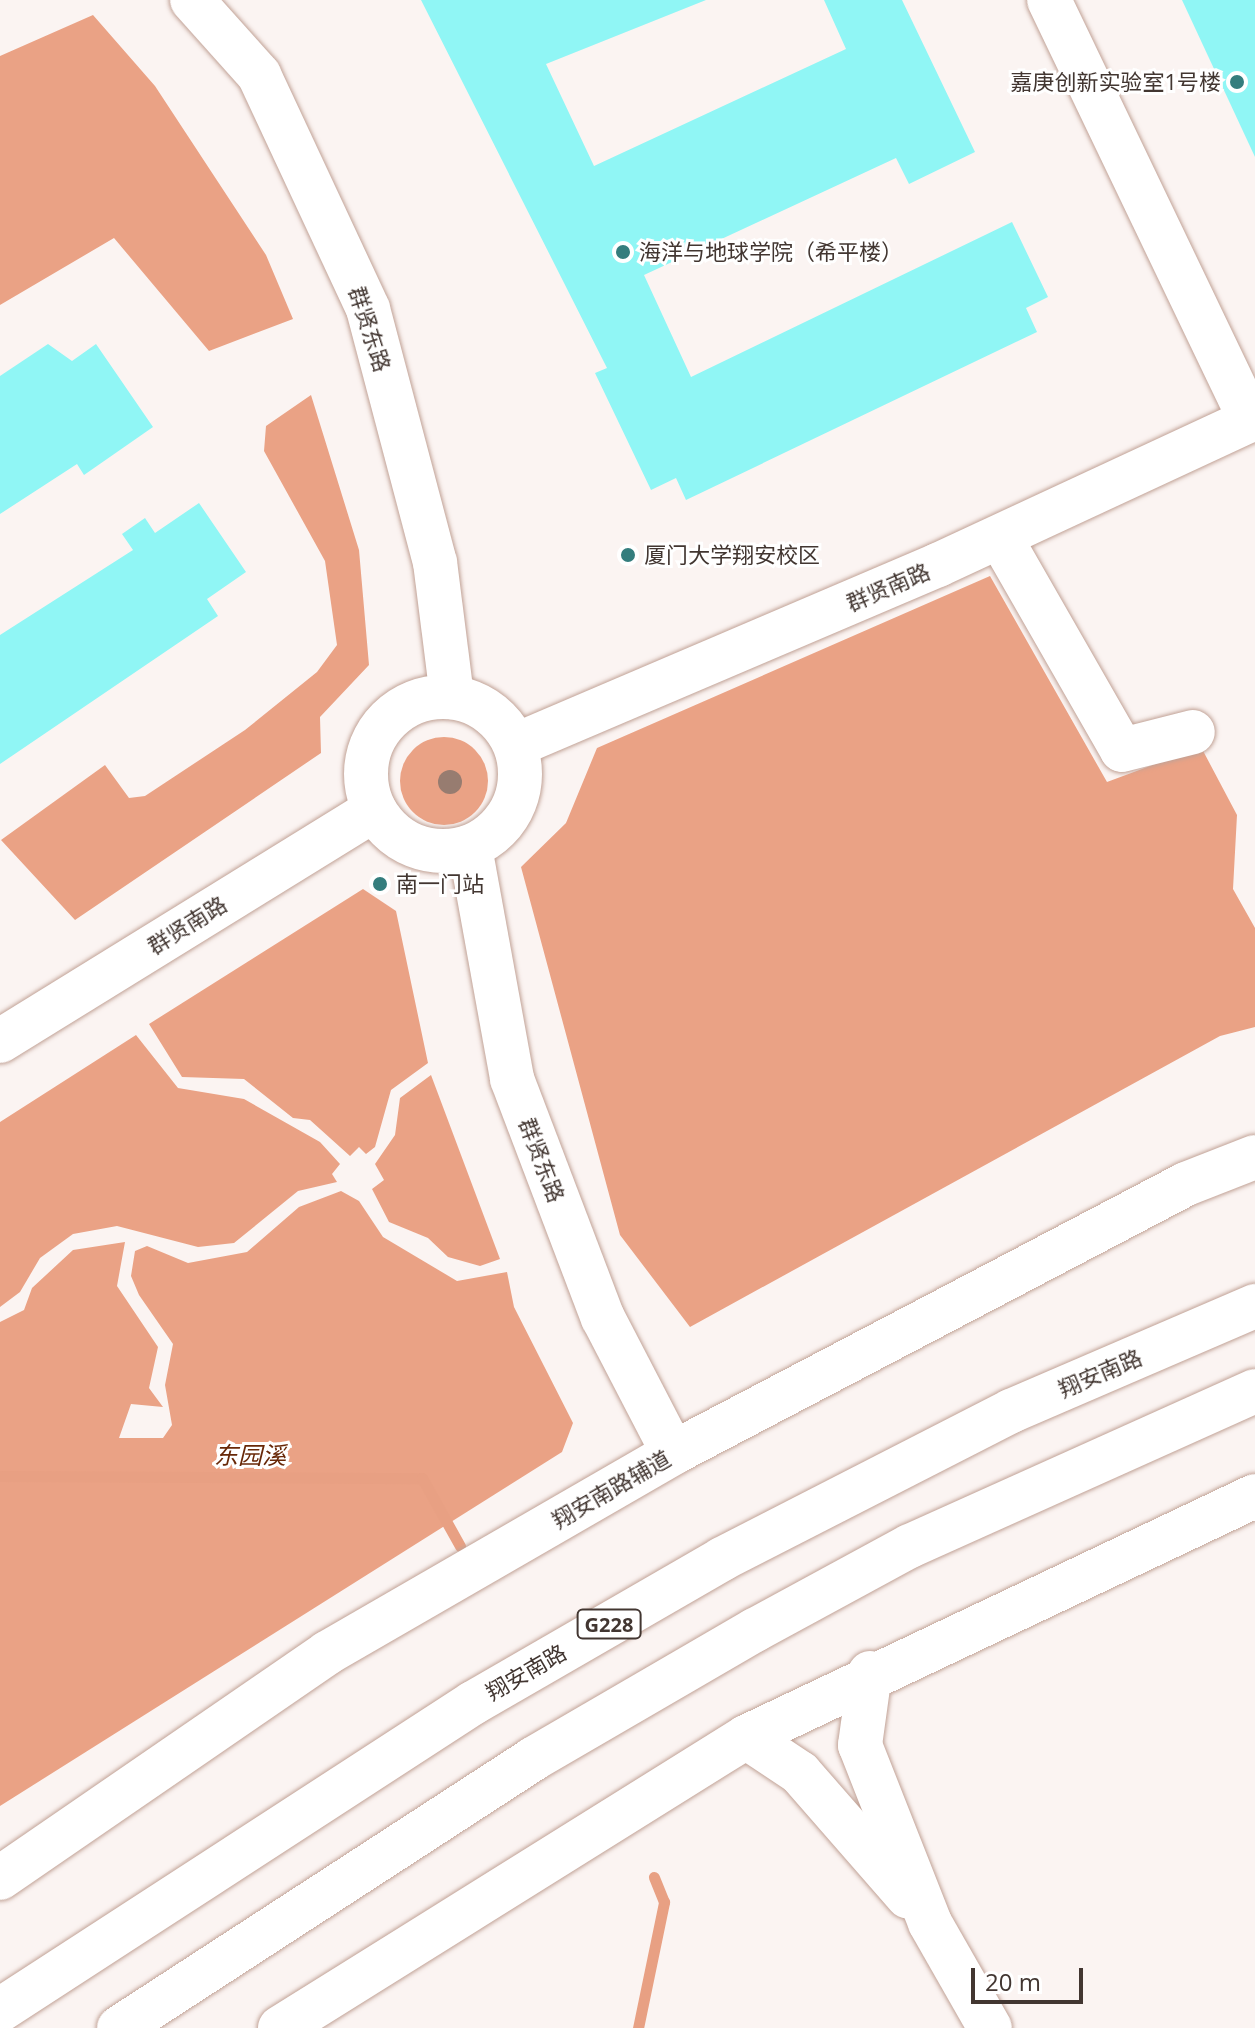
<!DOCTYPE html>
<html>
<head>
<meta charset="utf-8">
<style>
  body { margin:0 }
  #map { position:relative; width:1255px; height:2028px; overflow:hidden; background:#fbf4f2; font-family:"Open Sans","Noto Sans SC",sans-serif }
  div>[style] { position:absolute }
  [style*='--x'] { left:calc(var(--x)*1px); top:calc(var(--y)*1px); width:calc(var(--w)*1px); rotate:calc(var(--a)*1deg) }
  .forest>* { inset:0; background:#eaa285 }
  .round { border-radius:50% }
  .stream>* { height:11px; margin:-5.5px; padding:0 5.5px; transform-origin:5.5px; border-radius:5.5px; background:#e8a083 }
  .building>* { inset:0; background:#90f6f5 }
  .roads { filter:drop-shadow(0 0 2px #c1a296) drop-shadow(0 0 2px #c1a296) }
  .minor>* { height:44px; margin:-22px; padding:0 22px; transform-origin:22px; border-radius:22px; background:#fff }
  .minor>.ring { margin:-22px; padding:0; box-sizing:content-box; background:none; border:44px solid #fff; border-radius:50% }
  .major>* { height:44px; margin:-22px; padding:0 22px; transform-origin:22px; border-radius:22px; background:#fff }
  .highway>* { height:44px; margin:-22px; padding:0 22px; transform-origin:22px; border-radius:22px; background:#fff }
  .trees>* { width:24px; height:24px; margin:-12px; border-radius:50%; background:#977c70 }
  .dots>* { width:22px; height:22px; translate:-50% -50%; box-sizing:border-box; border:4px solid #fff; border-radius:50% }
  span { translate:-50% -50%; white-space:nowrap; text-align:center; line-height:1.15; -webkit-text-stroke:6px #fff; paint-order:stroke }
  .shield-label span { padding:2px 6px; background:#fff; border:2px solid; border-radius:6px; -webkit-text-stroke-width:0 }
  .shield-label { font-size:20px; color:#423631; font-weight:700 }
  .poi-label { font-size:22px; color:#423631 }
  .right { translate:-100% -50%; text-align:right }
  .left { translate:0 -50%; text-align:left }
  .street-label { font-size:22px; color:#423631 }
  .water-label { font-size:24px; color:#682808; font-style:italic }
  .scale { position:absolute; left:971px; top:1968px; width:112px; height:36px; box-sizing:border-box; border:4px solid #423631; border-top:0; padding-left:10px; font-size:24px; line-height:28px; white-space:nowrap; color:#423631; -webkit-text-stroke:6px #fff; paint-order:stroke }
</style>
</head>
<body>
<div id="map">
  <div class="forest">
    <div style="clip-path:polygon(93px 15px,155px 86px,266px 255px,293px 319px,209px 351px,114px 238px,0 305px,0 56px)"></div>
    <div style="clip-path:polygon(311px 395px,359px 550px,369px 665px,320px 717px,321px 753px,75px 920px,1px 840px,105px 765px,129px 798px,145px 796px,245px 730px,317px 672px,337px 645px,325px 561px,264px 451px,266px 426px)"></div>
    <div style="clip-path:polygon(990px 576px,1107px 782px,1201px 747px,1237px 815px,1233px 889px,1255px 928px,1255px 1027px,1220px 1036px,690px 1327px,620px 1235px,521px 867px,566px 823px,597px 748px)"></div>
    <div class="round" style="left:400px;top:737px;width:88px;height:88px"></div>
    <div style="clip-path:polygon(363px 889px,396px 911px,428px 1063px,391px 1090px,375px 1147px,366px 1154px,359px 1147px,350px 1156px,310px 1120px,293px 1118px,244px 1079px,182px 1077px,149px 1024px)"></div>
    <div style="clip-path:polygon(136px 1035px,178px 1088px,244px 1099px,320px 1142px,340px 1164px,332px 1174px,337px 1182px,298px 1191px,234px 1243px,198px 1247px,117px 1226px,73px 1234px,40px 1258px,20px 1292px,0 1307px,0 1122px)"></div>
    <div style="clip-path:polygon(431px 1075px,500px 1259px,480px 1266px,448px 1257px,428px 1238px,389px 1222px,372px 1189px,384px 1180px,375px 1164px,395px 1135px,400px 1098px)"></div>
    <div style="clip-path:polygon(341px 1191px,359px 1201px,383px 1237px,457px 1281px,507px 1272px,514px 1307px,573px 1423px,562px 1452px,0 1806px,0 1322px,24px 1310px,32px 1288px,73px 1250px,125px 1242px,117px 1286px,158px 1347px,149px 1388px,163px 1407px,131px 1404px,119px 1438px,163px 1438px,172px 1425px,165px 1385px,173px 1344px,139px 1295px,131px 1276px,135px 1251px,147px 1246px,188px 1263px,247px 1252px,299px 1207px)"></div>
  </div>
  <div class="stream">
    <div style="--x:0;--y:1476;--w:422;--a:0.3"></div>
    <div style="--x:422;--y:1478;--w:78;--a:60.8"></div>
    <div style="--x:638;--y:2028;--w:129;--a:-78.3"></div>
    <div style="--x:664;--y:1902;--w:27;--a:-112"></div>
  </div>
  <div class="building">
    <div style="clip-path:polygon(421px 0,706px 0,546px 64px,594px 166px,846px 49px,824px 0,902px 0,975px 152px,909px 184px,896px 158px,644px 275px,691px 377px,1012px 222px,1048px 297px,1026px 308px,1037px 332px,686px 500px,676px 478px,651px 490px,595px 373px,607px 368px)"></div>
    <div style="clip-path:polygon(1182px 0,1255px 0,1255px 157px)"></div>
    <div style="clip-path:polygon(48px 344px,72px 361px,96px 344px,153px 427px,84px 475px,77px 464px,0 514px,0 376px)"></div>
    <div style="clip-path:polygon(199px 503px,246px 572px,207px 599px,218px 616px,0 764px,0 635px,133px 550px,122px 534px,145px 518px,155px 533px)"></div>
  </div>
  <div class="roads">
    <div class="minor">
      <div style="--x:192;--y:0;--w:101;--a:48.2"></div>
      <div style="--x:259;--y:75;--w:258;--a:65"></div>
      <div style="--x:368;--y:309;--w:262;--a:75.2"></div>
      <div style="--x:435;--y:562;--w:136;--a:82.8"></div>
      <div style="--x:1049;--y:0;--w:466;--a:64.4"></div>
      <div style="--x:1000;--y:537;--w:245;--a:60.2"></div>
      <div style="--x:1122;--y:750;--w:73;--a:-14.2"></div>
      <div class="ring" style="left:366px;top:697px;width:110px;height:110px"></div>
      <div style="--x:516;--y:745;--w:459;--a:-23.1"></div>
      <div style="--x:938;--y:565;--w:349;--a:-24.9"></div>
      <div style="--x:470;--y:847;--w:236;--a:79.7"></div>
      <div style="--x:512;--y:1079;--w:256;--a:69.2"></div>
      <div style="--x:603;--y:1318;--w:152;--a:62.6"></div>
      <div style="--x:0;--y:1041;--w:440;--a:-31.7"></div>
      <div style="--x:870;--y:1673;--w:73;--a:97.9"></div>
      <div style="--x:860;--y:1745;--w:191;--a:68.5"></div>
      <div style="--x:930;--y:1923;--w:121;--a:60.3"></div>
      <div style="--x:746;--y:1737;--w:65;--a:33.7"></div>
      <div style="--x:800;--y:1773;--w:164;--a:48.9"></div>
    </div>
    <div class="major">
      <div style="--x:0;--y:1878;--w:397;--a:-34.5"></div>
      <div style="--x:327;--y:1653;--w:400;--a:-30"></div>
      <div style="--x:673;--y:1453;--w:579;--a:-27.67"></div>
      <div style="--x:1186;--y:1184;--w:74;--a:-21.4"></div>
      <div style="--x:280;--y:2028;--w:549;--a:-31.98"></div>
      <div style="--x:746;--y:1737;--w:563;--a:-25.34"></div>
    </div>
    <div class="highway">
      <div style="--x:0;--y:2010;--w:564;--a:-32.99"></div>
      <div style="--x:473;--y:1703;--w:288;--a:-30"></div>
      <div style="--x:722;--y:1559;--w:325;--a:-27.1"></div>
      <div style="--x:1011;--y:1411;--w:266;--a:-23.3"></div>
      <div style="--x:119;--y:2028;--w:494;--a:-33"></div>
      <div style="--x:533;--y:1759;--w:257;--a:-30.2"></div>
      <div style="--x:755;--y:1630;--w:176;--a:-28.5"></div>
      <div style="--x:910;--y:1546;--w:378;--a:-24.2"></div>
    </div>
  </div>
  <div class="trees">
    <div style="left:450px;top:782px"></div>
  </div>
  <div class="dots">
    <div style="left:1237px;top:82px;background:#347d7d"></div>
    <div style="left:623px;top:252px;background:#347d7d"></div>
    <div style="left:628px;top:555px;background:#347d7d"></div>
    <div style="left:380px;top:884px;background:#347d7d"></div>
  </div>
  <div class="shield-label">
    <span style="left:609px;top:1624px">G228</span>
  </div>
  <div class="poi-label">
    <span class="right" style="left:1221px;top:82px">嘉庚创新实验室1号楼</span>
    <span class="left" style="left:639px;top:252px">海洋与地球学院（希平楼）</span>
    <span class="left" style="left:644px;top:555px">厦门大学翔安校区</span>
    <span class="left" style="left:396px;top:884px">南一门站</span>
  </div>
  <div class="street-label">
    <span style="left:370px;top:329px;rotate:72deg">群贤东路</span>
    <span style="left:888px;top:587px;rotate:-23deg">群贤南路</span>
    <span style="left:187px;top:925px;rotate:-32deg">群贤南路</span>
    <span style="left:542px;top:1160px;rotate:69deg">群贤东路</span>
    <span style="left:1100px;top:1373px;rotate:-23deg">翔安南路</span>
    <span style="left:611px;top:1489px;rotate:-30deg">翔安南路辅道</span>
    <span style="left:526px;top:1672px;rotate:-30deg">翔安南路</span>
  </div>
  <div class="water-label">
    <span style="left:250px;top:1455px">东园溪</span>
  </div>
  <div class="scale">20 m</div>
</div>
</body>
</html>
